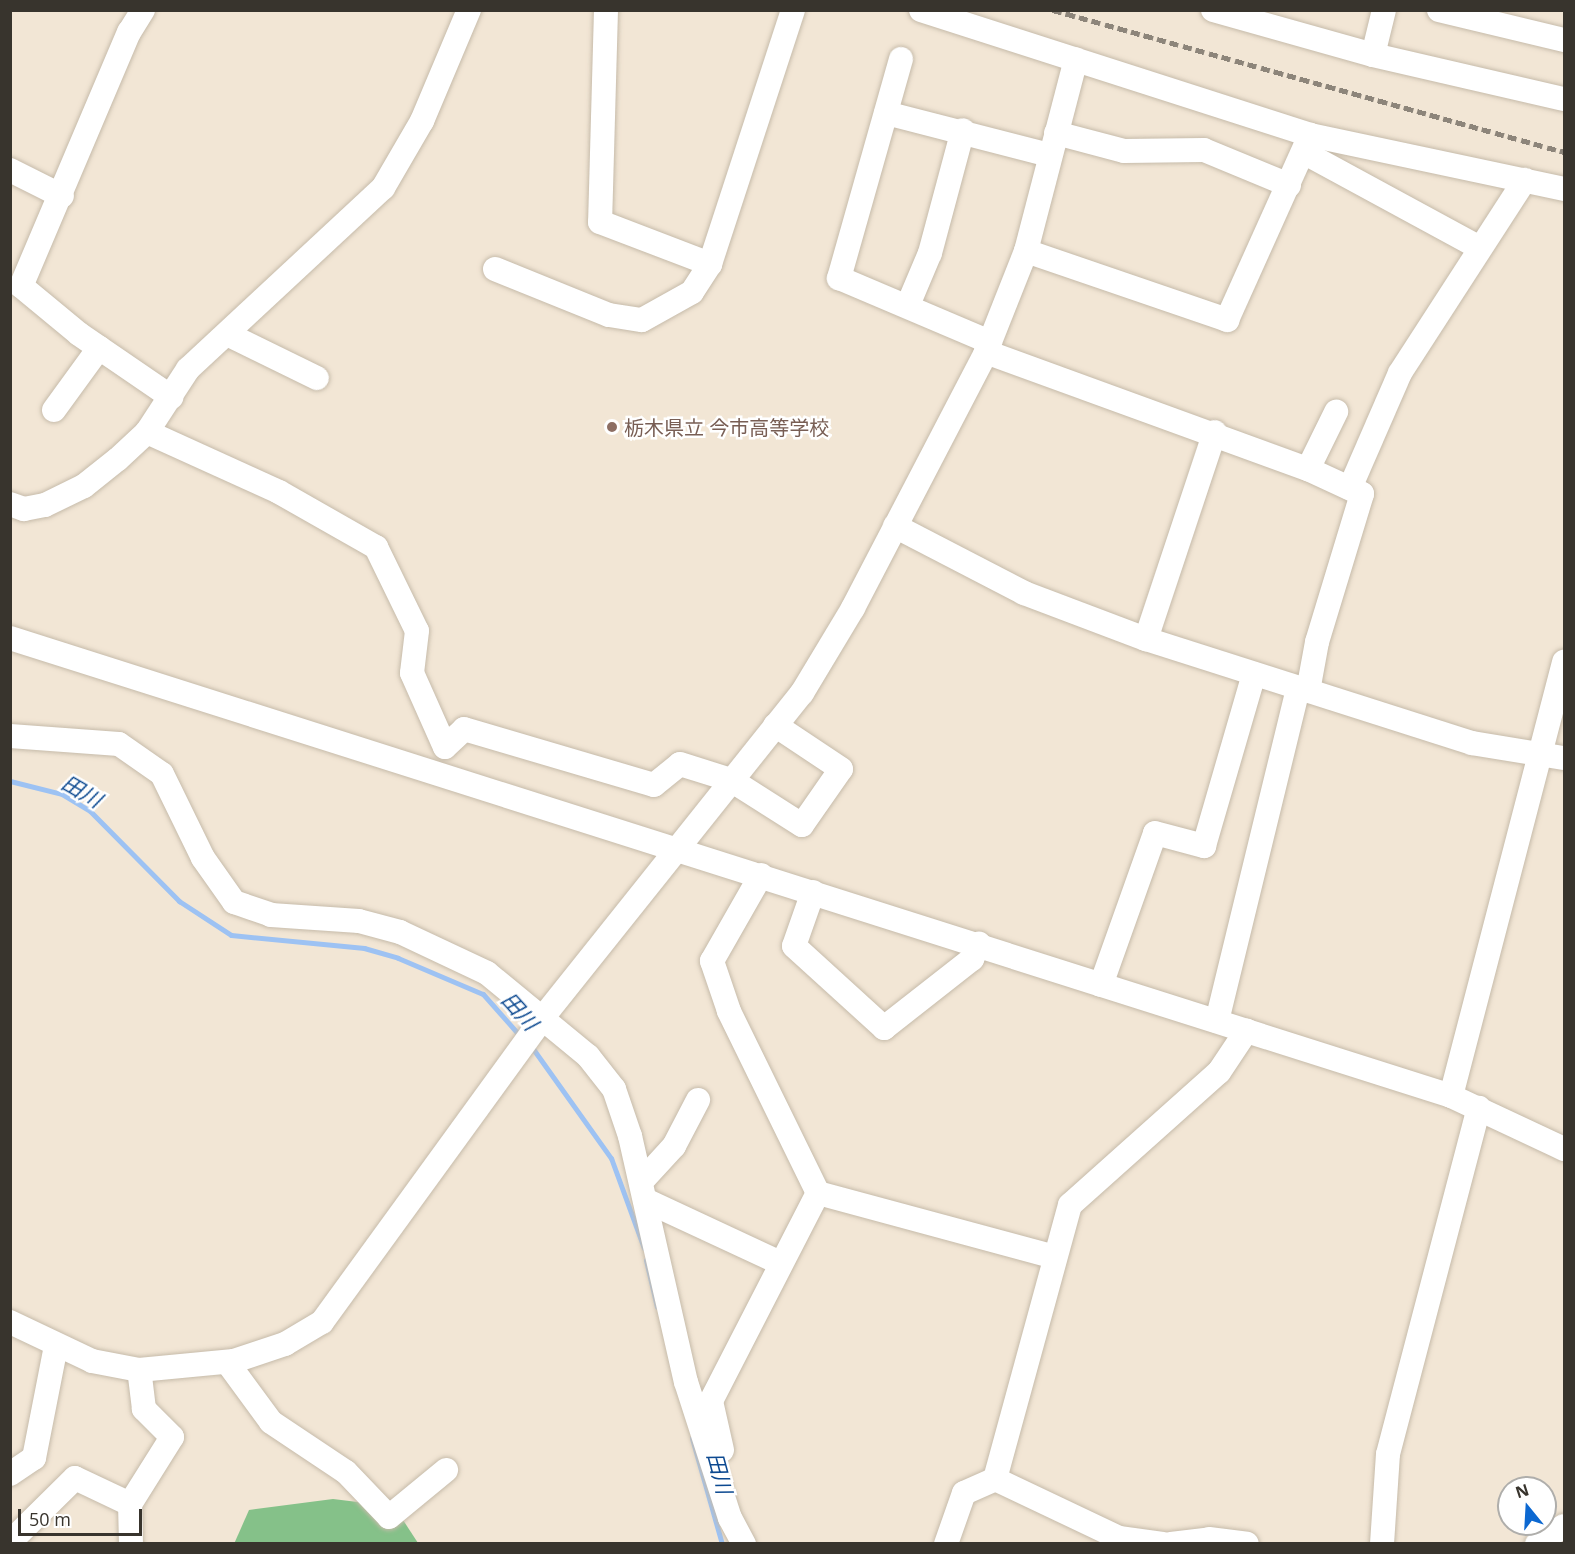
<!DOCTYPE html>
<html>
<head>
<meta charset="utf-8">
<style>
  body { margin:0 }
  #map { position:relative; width:1575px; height:1554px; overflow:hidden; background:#f2e6d5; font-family:"Open Sans","Noto Sans JP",sans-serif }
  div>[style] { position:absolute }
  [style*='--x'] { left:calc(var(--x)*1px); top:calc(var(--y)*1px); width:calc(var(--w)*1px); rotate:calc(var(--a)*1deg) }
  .forest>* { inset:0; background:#85c189 }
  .stream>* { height:5px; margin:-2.5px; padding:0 2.5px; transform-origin:2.5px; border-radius:2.5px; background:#9dc2f3 }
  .roads { filter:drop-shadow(0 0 2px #c6bbaa) drop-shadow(0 0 2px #c6bbaa) }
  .minor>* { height:24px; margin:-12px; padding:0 12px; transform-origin:12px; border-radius:12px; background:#fff }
  .rail>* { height:4.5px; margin-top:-2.25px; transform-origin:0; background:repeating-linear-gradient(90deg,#8d857a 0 9px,transparent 0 13.5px) }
  .dots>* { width:16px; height:16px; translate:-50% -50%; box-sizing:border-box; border:3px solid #fff; border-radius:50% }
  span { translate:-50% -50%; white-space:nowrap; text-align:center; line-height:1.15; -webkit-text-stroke:5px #fff; paint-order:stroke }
  .education-label { font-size:20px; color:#785e54 }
  .left { translate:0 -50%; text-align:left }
  .water-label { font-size:21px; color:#0c4990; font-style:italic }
  .frame { position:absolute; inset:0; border:12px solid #38342d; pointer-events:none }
  .north { position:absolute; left:1497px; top:1476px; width:60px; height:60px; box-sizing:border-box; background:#fff; border:2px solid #afaeab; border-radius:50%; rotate:342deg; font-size:16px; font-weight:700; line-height:24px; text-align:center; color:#38342d }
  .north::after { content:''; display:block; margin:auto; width:21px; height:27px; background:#0c68d1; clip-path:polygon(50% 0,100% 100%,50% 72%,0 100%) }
  .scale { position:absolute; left:18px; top:1509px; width:124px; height:27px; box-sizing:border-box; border:3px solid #38342d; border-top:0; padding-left:8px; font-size:18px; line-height:21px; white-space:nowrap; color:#38342d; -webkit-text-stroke:4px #fff; paint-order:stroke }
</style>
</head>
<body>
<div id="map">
  <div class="forest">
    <div style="clip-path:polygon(333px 1499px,382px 1505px,403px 1520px,418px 1543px,234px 1544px,249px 1510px)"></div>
  </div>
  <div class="stream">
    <div style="--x:10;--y:781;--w:54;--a:14"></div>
    <div style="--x:62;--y:794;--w:33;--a:31"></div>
    <div style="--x:90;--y:811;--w:127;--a:45.3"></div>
    <div style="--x:179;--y:901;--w:62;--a:33.2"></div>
    <div style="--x:231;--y:935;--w:134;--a:5.6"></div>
    <div style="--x:364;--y:948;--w:35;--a:16"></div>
    <div style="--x:398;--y:958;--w:92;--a:23"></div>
    <div style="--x:483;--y:994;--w:56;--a:48.6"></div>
    <div style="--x:531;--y:1046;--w:138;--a:54.5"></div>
    <div style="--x:611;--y:1158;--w:96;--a:69.9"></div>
    <div style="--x:646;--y:1260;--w:48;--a:76.8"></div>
    <div style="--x:692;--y:1438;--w:110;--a:74.2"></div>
  </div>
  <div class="roads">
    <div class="minor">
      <div style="--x:143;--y:10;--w:26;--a:122"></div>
      <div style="--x:129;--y:32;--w:276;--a:113"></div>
      <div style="--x:21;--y:286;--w:75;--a:39.6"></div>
      <div style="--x:79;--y:334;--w:112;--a:34.4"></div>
      <div style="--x:606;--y:10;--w:212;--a:91.6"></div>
      <div style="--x:600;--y:222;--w:118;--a:20.9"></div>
      <div style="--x:921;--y:10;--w:409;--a:17.8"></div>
      <div style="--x:1310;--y:135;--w:260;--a:12"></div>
      <div style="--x:1213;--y:10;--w:166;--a:15.7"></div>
      <div style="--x:1373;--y:55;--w:196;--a:13"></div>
      <div style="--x:1439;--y:10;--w:129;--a:13.5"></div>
      <div style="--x:1373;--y:55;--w:46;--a:-76.3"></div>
      <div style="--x:901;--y:59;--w:228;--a:105.8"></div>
      <div style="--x:839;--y:278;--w:164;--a:23"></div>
      <div style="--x:886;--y:113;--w:169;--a:14.4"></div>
      <div style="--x:1056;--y:133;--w:70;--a:14.8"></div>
      <div style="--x:1124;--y:151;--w:80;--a:-0.7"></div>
      <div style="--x:1204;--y:150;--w:92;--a:22.4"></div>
      <div style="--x:1305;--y:153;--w:197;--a:28.5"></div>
      <div style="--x:10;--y:170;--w:58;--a:26.6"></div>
      <div style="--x:1026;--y:251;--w:213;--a:18.9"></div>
      <div style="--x:1227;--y:320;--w:203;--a:-65.8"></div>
      <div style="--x:495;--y:269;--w:123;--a:22"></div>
      <div style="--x:609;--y:315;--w:33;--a:9"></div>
      <div style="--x:642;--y:320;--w:57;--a:-29.2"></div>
      <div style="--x:692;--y:292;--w:33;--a:-57"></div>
      <div style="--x:710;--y:264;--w:267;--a:-71.9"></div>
      <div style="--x:908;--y:305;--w:56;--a:-67.1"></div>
      <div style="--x:930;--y:253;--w:127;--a:-75"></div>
      <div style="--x:227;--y:334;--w:100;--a:26.1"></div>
      <div style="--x:986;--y:352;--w:343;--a:20"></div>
      <div style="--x:54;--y:410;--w:77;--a:-54"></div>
      <div style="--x:147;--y:432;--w:145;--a:24.4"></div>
      <div style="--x:279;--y:492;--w:112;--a:29.6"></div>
      <div style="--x:376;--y:547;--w:93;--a:64"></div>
      <div style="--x:417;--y:631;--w:42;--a:96.8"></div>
      <div style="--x:412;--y:673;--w:81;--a:66"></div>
      <div style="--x:445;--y:747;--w:26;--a:-43"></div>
      <div style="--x:464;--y:729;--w:198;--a:16.4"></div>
      <div style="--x:654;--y:785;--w:33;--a:-39"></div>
      <div style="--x:680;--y:764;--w:53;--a:17.4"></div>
      <div style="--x:731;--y:780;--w:84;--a:32.4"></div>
      <div style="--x:802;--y:825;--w:68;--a:-55.1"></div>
      <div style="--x:841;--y:769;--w:79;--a:-146.3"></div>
      <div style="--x:1350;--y:488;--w:125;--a:-66.5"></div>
      <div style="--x:1400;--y:373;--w:230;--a:-57.1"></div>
      <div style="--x:10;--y:504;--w:15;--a:20"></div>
      <div style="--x:24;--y:509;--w:21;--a:-11"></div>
      <div style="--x:45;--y:505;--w:43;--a:-26"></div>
      <div style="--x:84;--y:486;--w:43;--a:-38.5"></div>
      <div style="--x:118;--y:459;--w:40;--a:-43"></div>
      <div style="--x:147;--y:432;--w:75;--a:-56.9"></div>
      <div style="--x:188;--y:369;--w:266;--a:-42.9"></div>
      <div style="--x:383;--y:188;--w:78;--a:-59.8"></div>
      <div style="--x:422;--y:121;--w:121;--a:-67.1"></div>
      <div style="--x:895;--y:526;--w:145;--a:27.4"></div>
      <div style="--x:1024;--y:593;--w:130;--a:20.7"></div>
      <div style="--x:1146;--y:639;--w:342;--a:17.7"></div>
      <div style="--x:1472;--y:743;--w:93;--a:9.3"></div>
      <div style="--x:10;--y:638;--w:1512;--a:17.63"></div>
      <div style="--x:1451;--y:1096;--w:125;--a:25.1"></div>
      <div style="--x:1146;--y:639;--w:218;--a:-71.6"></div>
      <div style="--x:1308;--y:691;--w:50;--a:-79.6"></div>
      <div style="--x:1317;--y:642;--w:155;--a:-73.1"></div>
      <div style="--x:1362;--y:494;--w:60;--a:-155.2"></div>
      <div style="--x:1308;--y:469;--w:64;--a:-63.8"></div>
      <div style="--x:10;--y:736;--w:109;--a:4.2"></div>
      <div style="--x:119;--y:744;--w:52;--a:34.9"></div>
      <div style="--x:162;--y:774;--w:93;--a:64"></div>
      <div style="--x:203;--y:858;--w:54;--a:54.8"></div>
      <div style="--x:234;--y:902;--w:39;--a:19"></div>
      <div style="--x:271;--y:915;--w:88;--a:3.9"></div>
      <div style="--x:359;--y:921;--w:42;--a:15"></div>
      <div style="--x:400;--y:932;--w:96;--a:25.2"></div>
      <div style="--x:487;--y:973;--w:131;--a:39.4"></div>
      <div style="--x:588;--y:1056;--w:42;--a:51.8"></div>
      <div style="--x:614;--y:1089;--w:50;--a:71.2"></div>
      <div style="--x:630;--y:1136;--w:252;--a:77.2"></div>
      <div style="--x:686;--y:1382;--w:143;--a:72.1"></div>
      <div style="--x:730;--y:1518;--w:30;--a:62"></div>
      <div style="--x:813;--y:892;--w:57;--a:109.4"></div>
      <div style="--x:794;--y:946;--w:122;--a:42.3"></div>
      <div style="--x:884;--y:1028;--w:112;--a:-38.1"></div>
      <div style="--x:972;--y:959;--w:17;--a:-66"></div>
      <div style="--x:1101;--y:985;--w:161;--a:-70.4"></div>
      <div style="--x:1155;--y:833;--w:51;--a:14.9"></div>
      <div style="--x:1204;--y:846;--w:179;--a:-73.8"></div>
      <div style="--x:1217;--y:1021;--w:343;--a:-76.3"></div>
      <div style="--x:1451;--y:1096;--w:449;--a:-75.4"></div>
      <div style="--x:641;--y:1182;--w:49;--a:-47.5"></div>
      <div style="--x:674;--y:1146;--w:52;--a:-62.4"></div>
      <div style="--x:818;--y:1193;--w:242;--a:15.1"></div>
      <div style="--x:645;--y:1200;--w:149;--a:25"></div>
      <div style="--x:10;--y:1322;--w:91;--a:25.4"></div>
      <div style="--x:92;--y:1361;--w:48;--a:10.8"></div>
      <div style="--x:139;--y:1370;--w:95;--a:-5.4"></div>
      <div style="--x:234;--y:1361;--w:54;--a:-18.4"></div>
      <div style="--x:285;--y:1344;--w:43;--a:-30.7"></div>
      <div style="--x:322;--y:1322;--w:378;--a:-54"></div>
      <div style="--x:544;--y:1016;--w:413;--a:-51.4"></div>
      <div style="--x:802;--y:693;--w:99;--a:-59"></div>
      <div style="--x:853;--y:608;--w:288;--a:-62.5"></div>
      <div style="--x:986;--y:352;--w:109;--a:-68.4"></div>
      <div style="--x:1026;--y:251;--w:198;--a:-75.4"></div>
      <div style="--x:227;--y:1362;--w:74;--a:53.7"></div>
      <div style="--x:271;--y:1422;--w:90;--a:33.7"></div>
      <div style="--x:346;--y:1472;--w:62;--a:46.3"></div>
      <div style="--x:389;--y:1517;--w:74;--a:-39.5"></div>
      <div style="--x:722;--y:1450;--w:50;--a:-102.7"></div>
      <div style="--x:711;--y:1401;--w:234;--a:-62.8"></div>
      <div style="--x:818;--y:1193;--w:203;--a:-116.1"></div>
      <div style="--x:729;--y:1011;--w:53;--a:-108.8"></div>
      <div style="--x:712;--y:961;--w:99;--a:-60.3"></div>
      <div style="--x:10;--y:1474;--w:29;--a:-34"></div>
      <div style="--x:34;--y:1458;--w:114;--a:-78.9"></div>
      <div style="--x:995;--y:1479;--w:284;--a:-74.7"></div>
      <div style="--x:1070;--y:1205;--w:200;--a:-41.8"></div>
      <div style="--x:1219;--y:1072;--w:50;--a:-56.3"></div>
      <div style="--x:10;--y:1542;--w:91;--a:-44.6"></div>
      <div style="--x:75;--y:1478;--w:61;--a:25.3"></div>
      <div style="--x:131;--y:1544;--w:40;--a:-91.4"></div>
      <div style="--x:130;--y:1504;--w:79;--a:-57.9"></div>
      <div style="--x:172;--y:1437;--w:40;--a:-135"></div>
      <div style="--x:144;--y:1409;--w:39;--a:-97"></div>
      <div style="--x:946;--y:1544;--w:54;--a:-70.6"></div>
      <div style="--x:964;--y:1493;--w:34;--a:-24"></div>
      <div style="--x:995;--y:1479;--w:137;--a:25.4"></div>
      <div style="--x:1119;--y:1538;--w:44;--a:7.8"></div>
      <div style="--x:1171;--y:1544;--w:38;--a:-7"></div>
      <div style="--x:1209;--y:1539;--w:38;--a:7"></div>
      <div style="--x:1382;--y:1544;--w:90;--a:-86.2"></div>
      <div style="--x:1388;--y:1454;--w:358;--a:-75.3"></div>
      <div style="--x:1537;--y:1544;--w:32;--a:-34"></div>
    </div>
  </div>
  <div class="rail">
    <div style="--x:1053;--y:10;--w:530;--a:15.53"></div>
  </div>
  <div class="dots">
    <div style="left:612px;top:427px;background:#8d6e63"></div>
  </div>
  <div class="education-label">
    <span class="left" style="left:624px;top:427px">栃木県立 今市高等学校</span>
  </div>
  <div class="water-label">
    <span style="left:82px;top:791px;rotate:30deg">田川</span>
    <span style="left:520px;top:1011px;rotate:48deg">田川</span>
    <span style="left:720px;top:1473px;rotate:75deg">田川</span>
  </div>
  <div class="frame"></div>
  <div class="north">N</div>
  <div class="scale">50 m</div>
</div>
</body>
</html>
